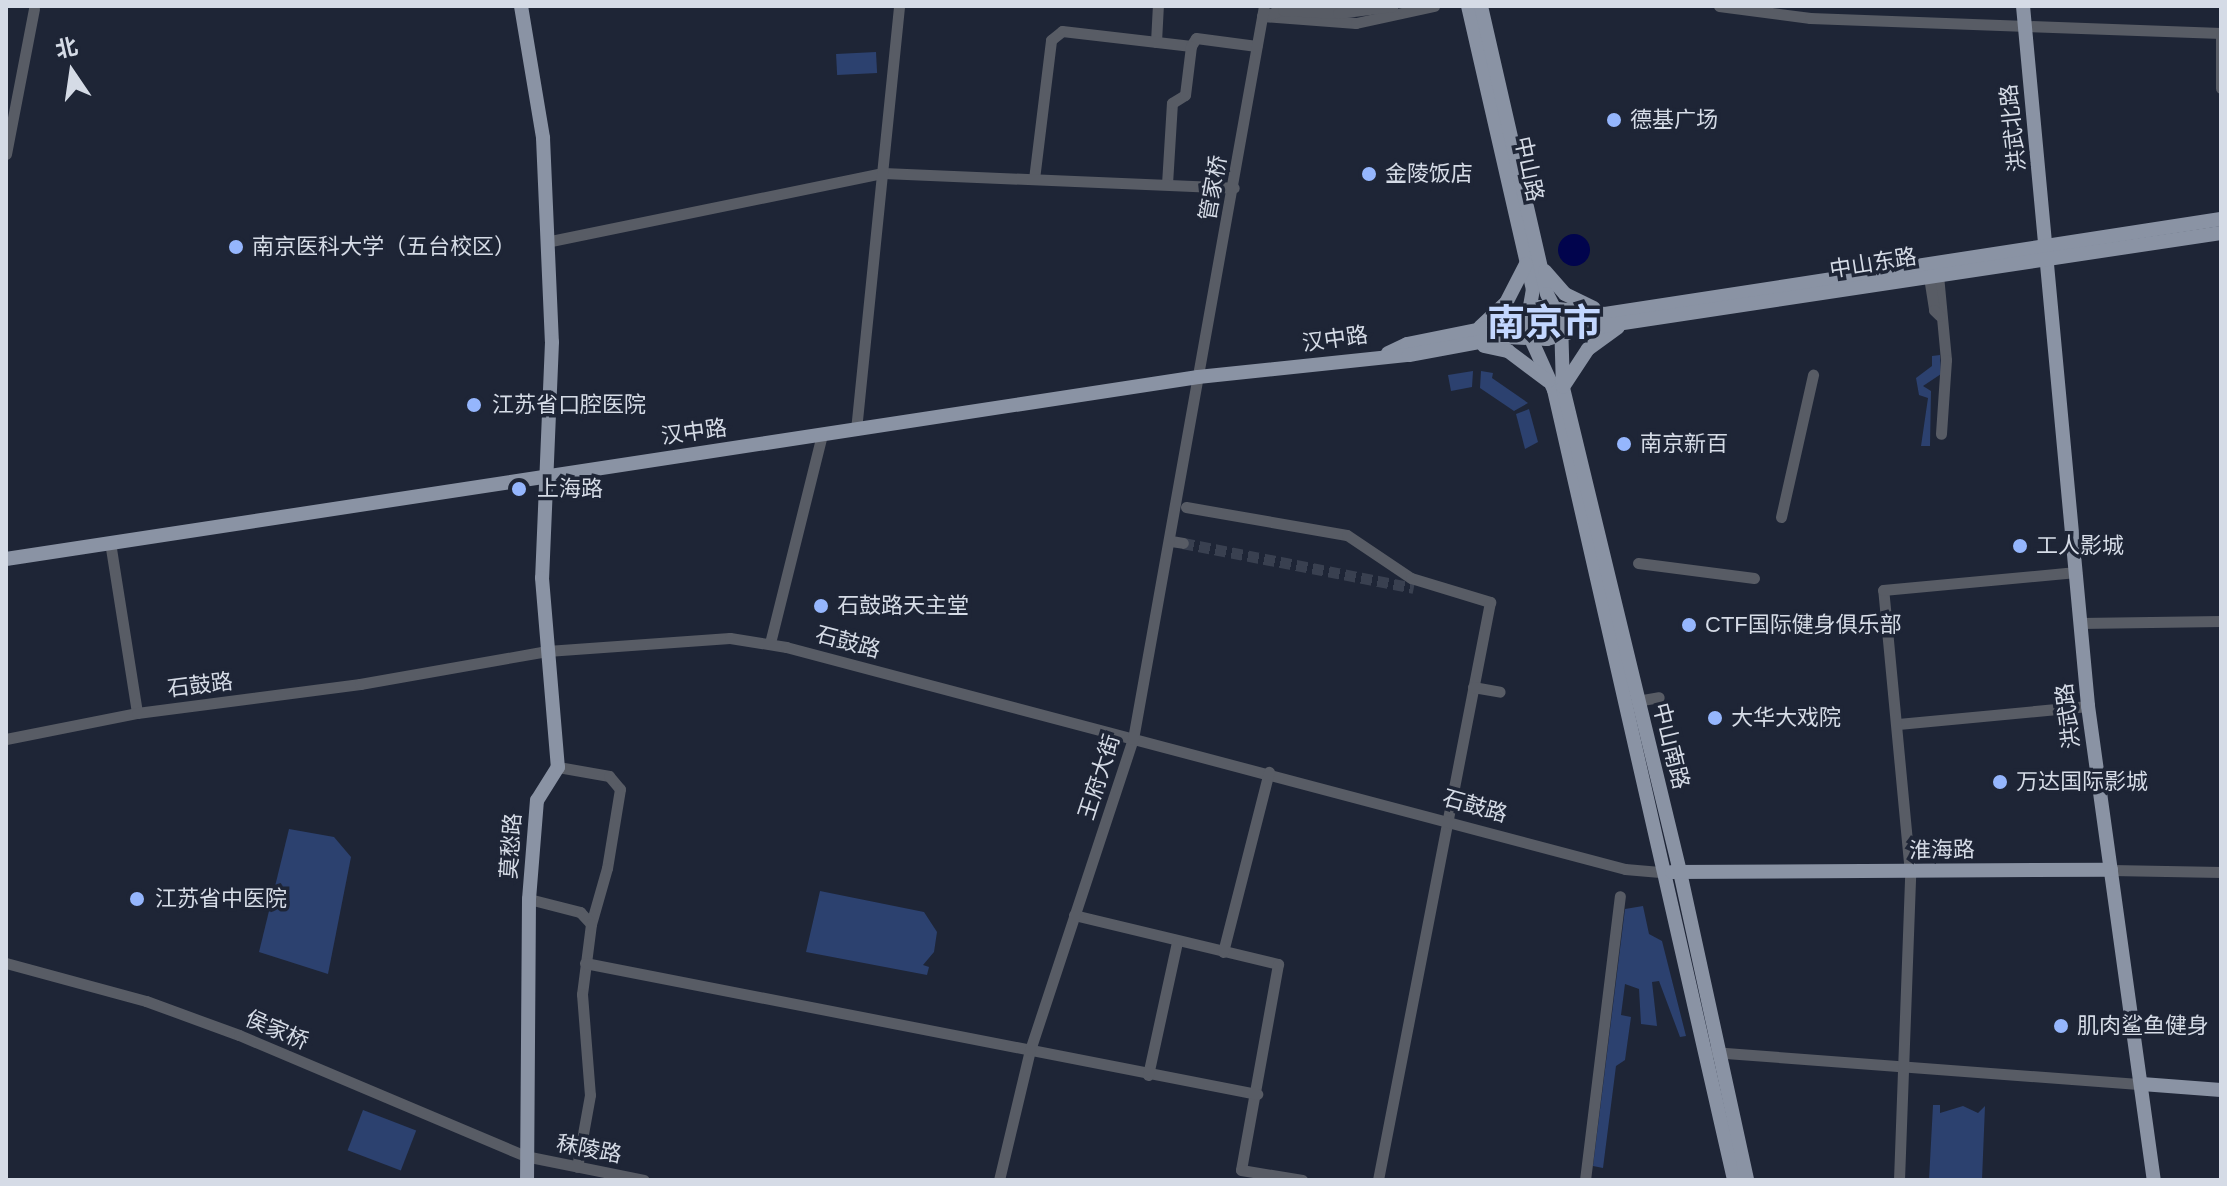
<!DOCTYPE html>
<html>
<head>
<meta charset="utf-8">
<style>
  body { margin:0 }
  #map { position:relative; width:2227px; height:1186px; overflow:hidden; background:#1e2536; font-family:Arial,"Noto Sans SC",sans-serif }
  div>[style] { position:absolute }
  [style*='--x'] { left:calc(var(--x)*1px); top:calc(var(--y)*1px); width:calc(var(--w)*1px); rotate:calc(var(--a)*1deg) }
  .green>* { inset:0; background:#2c416f; transform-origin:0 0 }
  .water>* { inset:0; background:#01044d }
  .round { border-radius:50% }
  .minor-tunnel>* { height:11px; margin-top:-5.5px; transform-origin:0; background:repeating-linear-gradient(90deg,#394050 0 11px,transparent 0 16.5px) }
  .minor>* { height:11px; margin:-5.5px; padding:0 5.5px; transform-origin:5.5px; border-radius:5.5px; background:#585c65 }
  .major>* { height:14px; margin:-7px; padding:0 7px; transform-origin:7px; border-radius:7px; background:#8a93a4 }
  .dots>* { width:22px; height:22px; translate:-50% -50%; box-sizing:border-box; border:4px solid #1e2536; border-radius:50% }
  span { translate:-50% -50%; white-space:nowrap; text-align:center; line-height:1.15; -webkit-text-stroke:7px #1e2536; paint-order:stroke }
  .poi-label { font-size:22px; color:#d5dbe6 }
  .left { translate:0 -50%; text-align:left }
  .street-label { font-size:22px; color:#d5dbe6 }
  .town-label { font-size:38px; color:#c3d7ff; font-weight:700 }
  .frame { position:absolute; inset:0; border:8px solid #d5dbe6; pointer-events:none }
  .north { position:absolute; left:32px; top:32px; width:80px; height:80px; -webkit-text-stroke:6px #1e2536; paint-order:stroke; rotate:347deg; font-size:22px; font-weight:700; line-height:32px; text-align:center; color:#d5dbe6 }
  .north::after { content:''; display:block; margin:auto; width:28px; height:36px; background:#d5dbe6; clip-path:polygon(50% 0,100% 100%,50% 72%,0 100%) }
</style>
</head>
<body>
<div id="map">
  <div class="green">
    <div style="left:876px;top:52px;width:21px;height:40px;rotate:87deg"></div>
    <div style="clip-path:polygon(1940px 355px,1941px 374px,1923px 386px,1931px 391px,1930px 446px,1921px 446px,1928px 398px,1919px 395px,1916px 378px,1932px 366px,1932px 356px)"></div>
    <div style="clip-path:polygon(1473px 371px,1472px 387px,1451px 391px,1448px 375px)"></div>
    <div style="clip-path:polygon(1481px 371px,1493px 373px,1492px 378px,1528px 403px,1514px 411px,1480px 388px)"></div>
    <div style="clip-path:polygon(1529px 409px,1538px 442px,1525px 449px,1516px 414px)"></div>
    <div style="clip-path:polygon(289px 829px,334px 837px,351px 857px,328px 974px,259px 952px)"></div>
    <div style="clip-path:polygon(820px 891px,924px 912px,937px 932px,934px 952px,923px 965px,929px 967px,927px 975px,806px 952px)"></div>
    <div style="clip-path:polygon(1643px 906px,1649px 934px,1662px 941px,1686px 1036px,1680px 1037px,1659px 981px,1652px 982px,1657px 1026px,1641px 1024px,1639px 989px,1625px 984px,1621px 1015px,1631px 1017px,1625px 1060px,1616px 1066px,1603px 1168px,1593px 1166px,1625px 909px)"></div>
    <div style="clip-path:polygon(1933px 1105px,1940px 1105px,1940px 1113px,1963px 1106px,1978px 1113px,1985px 1106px,1982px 1180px,1929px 1180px)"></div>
    <div style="left:363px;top:1110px;width:57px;height:43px;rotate:21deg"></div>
  </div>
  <div class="water">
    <div class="round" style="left:1558px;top:234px;width:32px;height:32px"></div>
  </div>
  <div class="minor-tunnel">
    <div style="--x:1183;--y:543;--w:235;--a:11"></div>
  </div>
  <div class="minor">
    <div style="--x:1719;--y:6;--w:92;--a:7.5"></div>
    <div style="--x:1810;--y:18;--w:411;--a:2.1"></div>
    <div style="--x:1262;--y:16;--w:94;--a:4.3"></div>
    <div style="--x:1356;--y:23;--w:80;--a:-12.3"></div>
    <div style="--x:1263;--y:16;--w:21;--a:-17"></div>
    <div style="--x:1283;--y:10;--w:55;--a:3.1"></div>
    <div style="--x:1338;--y:13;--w:55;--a:-7.3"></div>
    <div style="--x:2221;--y:36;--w:52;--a:90"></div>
    <div style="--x:1156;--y:42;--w:36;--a:-87"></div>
    <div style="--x:6;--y:154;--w:148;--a:-79.1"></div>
    <div style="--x:1034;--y:179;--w:140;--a:-83"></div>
    <div style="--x:1051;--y:40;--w:14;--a:-39"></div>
    <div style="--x:1062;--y:31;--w:130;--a:6.6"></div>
    <div style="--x:1191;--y:46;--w:9;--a:-58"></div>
    <div style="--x:1196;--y:38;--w:61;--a:7.6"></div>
    <div style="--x:1167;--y:184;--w:81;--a:-86.5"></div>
    <div style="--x:1172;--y:103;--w:15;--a:-32"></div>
    <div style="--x:1185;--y:95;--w:49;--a:-83"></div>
    <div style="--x:546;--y:242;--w:344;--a:-11.6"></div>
    <div style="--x:883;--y:173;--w:351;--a:2.4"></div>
    <div style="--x:1938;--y:275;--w:85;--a:84.6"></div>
    <div style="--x:1946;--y:360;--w:74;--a:93.9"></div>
    <div style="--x:1929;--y:277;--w:33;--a:81"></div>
    <div style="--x:1934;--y:310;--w:8;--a:45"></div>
    <div style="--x:856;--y:430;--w:426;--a:-84.2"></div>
    <div style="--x:1186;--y:507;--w:163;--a:9.9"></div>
    <div style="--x:1347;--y:535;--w:77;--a:33.9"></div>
    <div style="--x:1411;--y:578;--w:83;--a:16.9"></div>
    <div style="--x:1490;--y:602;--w:589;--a:100.97"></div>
    <div style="--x:1781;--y:517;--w:146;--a:-77.3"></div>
    <div style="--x:1171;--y:541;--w:12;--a:9"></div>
    <div style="--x:110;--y:542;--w:173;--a:81"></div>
    <div style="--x:1638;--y:563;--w:117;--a:7.4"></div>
    <div style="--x:2080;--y:623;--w:141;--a:-0.8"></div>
    <div style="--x:770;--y:643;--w:214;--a:-76"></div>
    <div style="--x:1473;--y:687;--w:27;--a:10"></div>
    <div style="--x:1637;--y:701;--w:22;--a:-10"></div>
    <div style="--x:1898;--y:724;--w:191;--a:-5.4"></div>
    <div style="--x:6;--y:739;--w:134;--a:-11.2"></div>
    <div style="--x:137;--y:713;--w:225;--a:-7.4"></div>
    <div style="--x:360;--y:684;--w:190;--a:-10"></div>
    <div style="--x:547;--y:651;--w:183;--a:-4.1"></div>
    <div style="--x:730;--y:638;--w:57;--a:9.1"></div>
    <div style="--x:786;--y:647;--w:868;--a:14.82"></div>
    <div style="--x:1625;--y:869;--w:38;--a:5"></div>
    <div style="--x:558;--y:767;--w:52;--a:10"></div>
    <div style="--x:609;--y:776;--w:17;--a:50"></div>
    <div style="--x:620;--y:789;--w:80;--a:99.3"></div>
    <div style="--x:607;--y:868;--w:58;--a:105.9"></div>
    <div style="--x:2111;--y:870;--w:110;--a:1"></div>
    <div style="--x:529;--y:899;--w:53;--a:14.3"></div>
    <div style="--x:580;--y:912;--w:16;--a:47"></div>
    <div style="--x:591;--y:924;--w:71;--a:97.3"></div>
    <div style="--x:582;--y:994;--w:101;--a:85.5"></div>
    <div style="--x:590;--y:1095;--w:73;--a:100.2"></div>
    <div style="--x:1074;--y:915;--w:210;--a:13.5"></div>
    <div style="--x:1278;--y:964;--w:209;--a:100.2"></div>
    <div style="--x:1241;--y:1170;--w:62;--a:9.3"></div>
    <div style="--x:1223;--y:952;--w:186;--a:-75.7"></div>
    <div style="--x:6;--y:963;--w:145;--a:15.2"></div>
    <div style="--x:146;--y:1001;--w:99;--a:20.1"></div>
    <div style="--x:239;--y:1035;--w:311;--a:22.9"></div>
    <div style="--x:525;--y:1156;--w:121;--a:11.4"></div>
    <div style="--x:585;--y:963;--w:685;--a:11.03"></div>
    <div style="--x:1712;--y:1052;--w:431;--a:4.3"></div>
    <div style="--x:1148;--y:1075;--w:136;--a:-77.7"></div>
    <div style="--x:999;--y:1180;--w:134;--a:-76.6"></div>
    <div style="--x:1030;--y:1050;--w:328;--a:-71.7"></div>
    <div style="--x:1133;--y:739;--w:745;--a:-79.87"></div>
    <div style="--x:1585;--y:1180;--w:286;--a:-83"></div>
    <div style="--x:1899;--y:1180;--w:307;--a:-87.9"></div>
    <div style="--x:1910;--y:873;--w:284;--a:-95.4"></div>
    <div style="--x:1883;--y:590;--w:194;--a:-5.3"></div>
  </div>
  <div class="major">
    <div style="--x:521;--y:6;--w:134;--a:80.5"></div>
    <div style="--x:543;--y:138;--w:204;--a:87.5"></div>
    <div style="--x:552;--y:342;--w:236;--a:92.4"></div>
    <div style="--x:542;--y:578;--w:190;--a:85.2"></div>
    <div style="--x:558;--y:767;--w:39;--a:122"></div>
    <div style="--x:537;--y:800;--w:99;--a:94.6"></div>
    <div style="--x:529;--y:899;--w:281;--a:90.4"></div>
    <div style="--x:1468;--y:6;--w:290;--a:77.1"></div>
    <div style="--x:1533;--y:289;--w:40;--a:100"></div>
    <div style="--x:1526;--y:328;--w:68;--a:65.7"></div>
    <div style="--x:1554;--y:390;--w:810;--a:77.16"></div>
    <div style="--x:1481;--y:6;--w:295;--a:77.1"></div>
    <div style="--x:1547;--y:294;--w:30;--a:63"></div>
    <div style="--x:1561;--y:321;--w:67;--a:88.3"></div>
    <div style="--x:1563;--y:388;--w:498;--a:76.4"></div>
    <div style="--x:1680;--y:872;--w:315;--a:77.7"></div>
    <div style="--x:2023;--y:6;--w:703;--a:84.69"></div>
    <div style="--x:2088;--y:706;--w:479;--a:82.1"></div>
    <div style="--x:1545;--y:271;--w:30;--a:49"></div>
    <div style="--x:1565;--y:294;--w:32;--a:26"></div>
    <div style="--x:1480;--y:327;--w:35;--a:-43"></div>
    <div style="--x:1506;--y:303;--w:44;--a:-62.9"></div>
    <div style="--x:1484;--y:346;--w:25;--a:12"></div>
    <div style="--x:1508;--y:351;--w:50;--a:36.9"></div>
    <div style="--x:1388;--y:353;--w:21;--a:-25"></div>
    <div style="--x:1407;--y:344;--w:101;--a:-11.4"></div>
    <div style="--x:1506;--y:324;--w:37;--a:-27"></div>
    <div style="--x:1539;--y:307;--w:66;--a:6.1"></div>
    <div style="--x:1605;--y:314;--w:623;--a:-8.77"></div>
    <div style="--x:1563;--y:387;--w:45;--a:-56.7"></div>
    <div style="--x:1588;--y:349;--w:37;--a:-36"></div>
    <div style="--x:6;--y:559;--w:1206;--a:-8.68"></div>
    <div style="--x:1198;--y:377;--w:212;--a:-6"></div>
    <div style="--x:1409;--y:355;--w:100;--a:-10.4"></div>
    <div style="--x:1507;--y:337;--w:40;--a:2.9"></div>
    <div style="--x:1547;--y:339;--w:31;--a:-17"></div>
    <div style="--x:1577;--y:330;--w:651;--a:-8.57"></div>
    <div style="--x:1672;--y:872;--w:439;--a:-0.3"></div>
    <div style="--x:2142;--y:1084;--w:79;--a:4.3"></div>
  </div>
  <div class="dots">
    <div style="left:1614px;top:120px;background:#95b6fd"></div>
    <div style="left:1369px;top:174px;background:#95b6fd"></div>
    <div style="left:236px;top:247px;background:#95b6fd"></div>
    <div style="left:474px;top:405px;background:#95b6fd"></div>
    <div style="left:1624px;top:444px;background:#95b6fd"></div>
    <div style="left:519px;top:489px;background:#95b6fd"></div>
    <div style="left:2020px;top:546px;background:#95b6fd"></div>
    <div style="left:821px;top:606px;background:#95b6fd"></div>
    <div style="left:1689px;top:625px;background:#95b6fd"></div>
    <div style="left:1715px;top:718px;background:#95b6fd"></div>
    <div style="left:2000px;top:782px;background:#95b6fd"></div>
    <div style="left:137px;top:899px;background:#95b6fd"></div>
    <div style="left:2061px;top:1026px;background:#95b6fd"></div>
  </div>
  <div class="poi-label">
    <span class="left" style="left:1630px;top:120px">德基广场</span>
    <span class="left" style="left:1385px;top:174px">金陵饭店</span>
    <span class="left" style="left:252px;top:247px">南京医科大学（五台校区）</span>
    <span class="left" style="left:492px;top:405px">江苏省口腔医院</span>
    <span class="left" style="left:1640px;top:444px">南京新百</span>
    <span class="left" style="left:537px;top:489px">上海路</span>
    <span class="left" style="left:2036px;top:546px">工人影城</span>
    <span class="left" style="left:837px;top:606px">石鼓路天主堂</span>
    <span class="left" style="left:1705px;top:625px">CTF国际健身俱乐部</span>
    <span class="left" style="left:1731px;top:718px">大华大戏院</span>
    <span class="left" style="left:2016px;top:782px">万达国际影城</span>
    <span class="left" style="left:155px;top:899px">江苏省中医院</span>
    <span class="left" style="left:2077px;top:1026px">肌肉鲨鱼健身</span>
  </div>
  <div class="street-label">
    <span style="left:2013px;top:128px;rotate:-96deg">洪武北路</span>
    <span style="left:1529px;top:169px;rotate:78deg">中山路</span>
    <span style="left:1213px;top:188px;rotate:-80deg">管家桥</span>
    <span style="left:1873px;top:263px;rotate:-9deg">中山东路</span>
    <span style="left:1335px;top:339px;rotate:-8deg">汉中路</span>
    <span style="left:694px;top:432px;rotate:-8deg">汉中路</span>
    <span style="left:848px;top:642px;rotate:15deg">石鼓路</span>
    <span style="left:200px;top:685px;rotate:-7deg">石鼓路</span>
    <span style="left:2068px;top:716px;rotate:-97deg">洪武路</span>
    <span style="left:1671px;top:746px;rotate:76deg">中山南路</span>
    <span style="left:1099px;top:777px;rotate:-72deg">王府大街</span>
    <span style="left:1475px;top:806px;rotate:16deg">石鼓路</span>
    <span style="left:511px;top:846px;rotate:-86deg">莫愁路</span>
    <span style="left:1942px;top:850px;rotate:-1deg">淮海路</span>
    <span style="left:277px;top:1030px;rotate:23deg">侯家桥</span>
    <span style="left:589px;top:1149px;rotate:11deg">秣陵路</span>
  </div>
  <div class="town-label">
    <span style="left:1544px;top:324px">南京市</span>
  </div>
  <div class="frame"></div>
  <div class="north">北</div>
</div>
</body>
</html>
